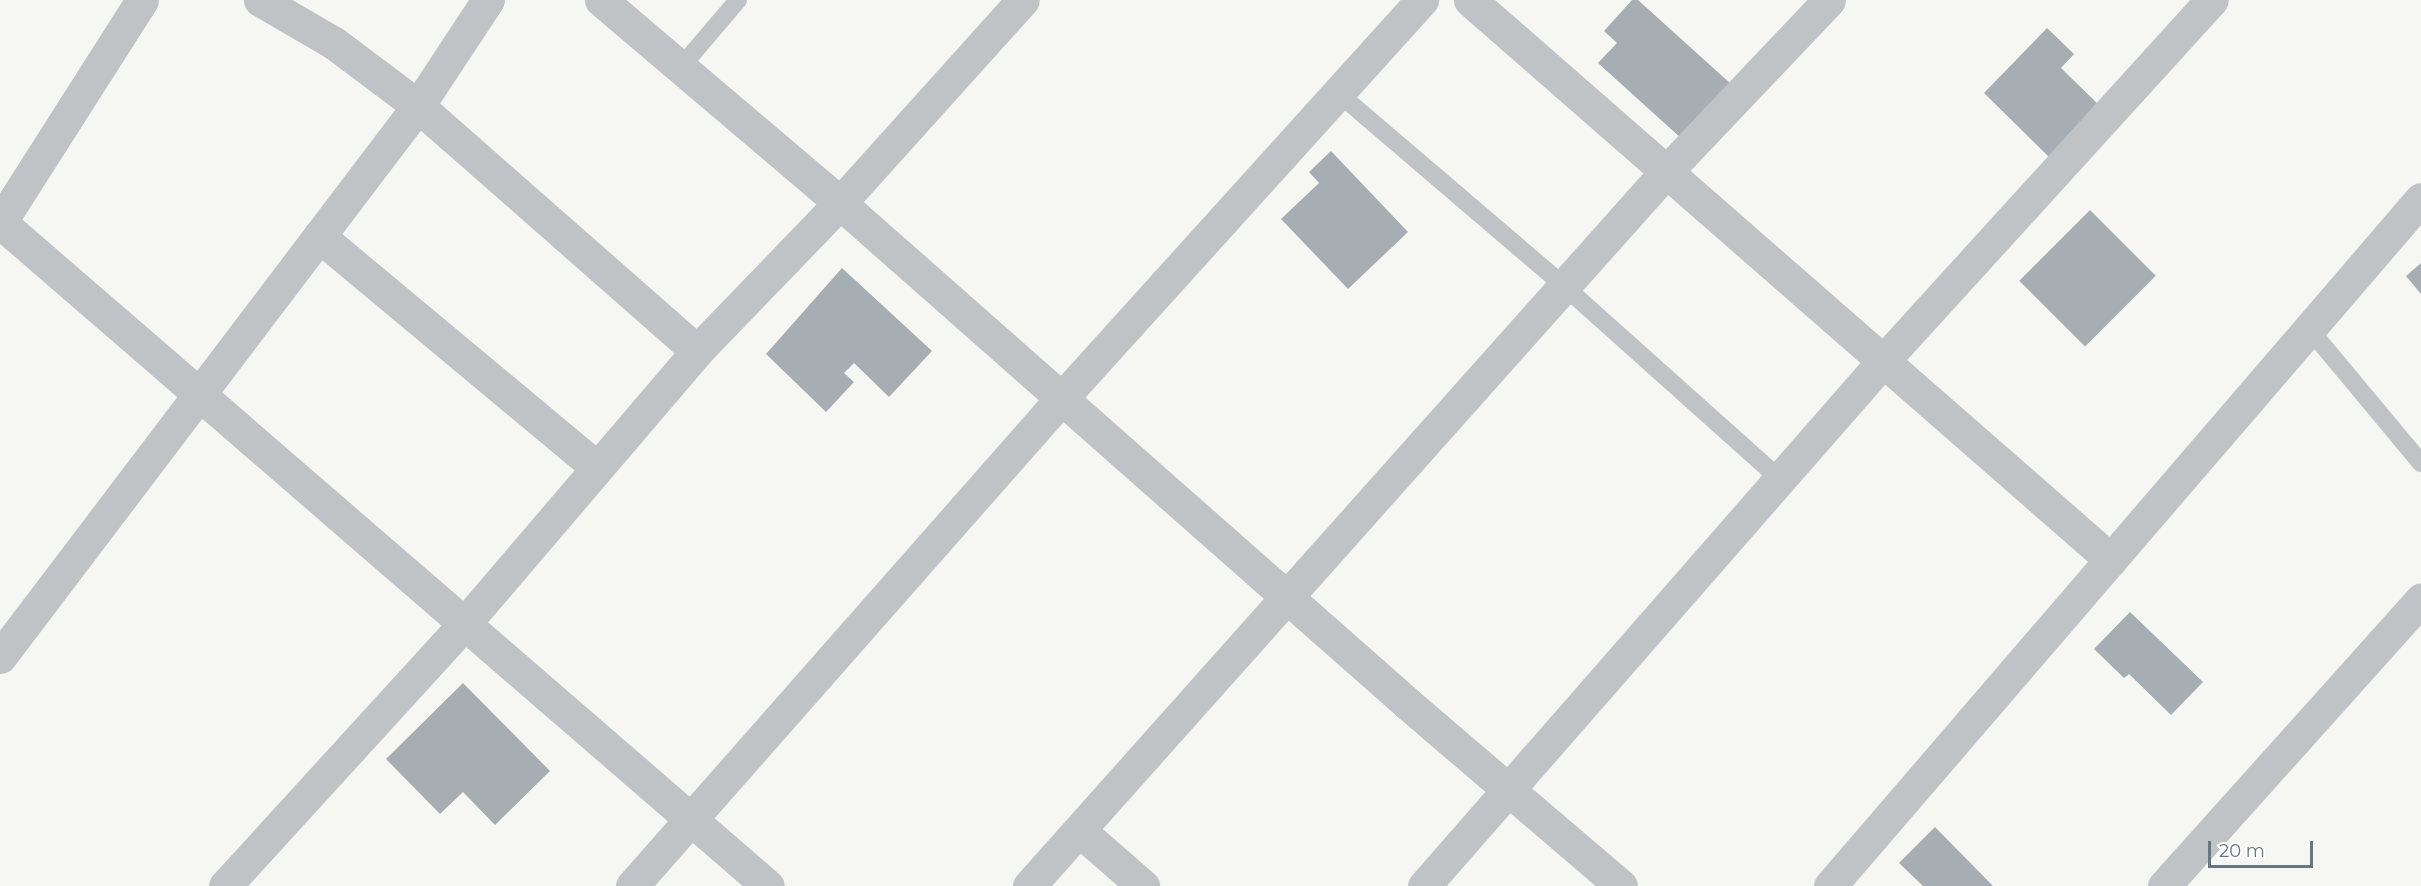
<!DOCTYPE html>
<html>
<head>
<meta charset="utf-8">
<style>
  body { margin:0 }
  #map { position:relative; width:2421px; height:886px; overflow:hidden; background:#f6f6f3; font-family:Montserrat,sans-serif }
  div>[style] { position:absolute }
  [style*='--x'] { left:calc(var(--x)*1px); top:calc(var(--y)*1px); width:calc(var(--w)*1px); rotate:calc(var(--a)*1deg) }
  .building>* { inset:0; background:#a7aeb3; transform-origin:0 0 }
  .lane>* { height:18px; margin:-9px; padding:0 9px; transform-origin:9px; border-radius:9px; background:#bfc3c6 }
  .street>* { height:33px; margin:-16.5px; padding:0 16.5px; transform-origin:16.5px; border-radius:16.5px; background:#bfc3c6 }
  span { translate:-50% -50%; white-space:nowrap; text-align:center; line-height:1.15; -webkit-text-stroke:6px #fff; paint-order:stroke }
  .scale { position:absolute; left:2208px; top:841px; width:105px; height:27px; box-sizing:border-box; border:3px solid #677781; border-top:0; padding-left:8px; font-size:18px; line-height:21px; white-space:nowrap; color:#677781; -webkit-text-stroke:4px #fff; paint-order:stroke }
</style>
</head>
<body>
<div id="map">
  <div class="building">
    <div style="clip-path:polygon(1632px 0,1638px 0,1731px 84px,1682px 139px,1598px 63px,1617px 43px,1604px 31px)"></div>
    <div style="clip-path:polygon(2047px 28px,2074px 54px,2061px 68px,2101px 107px,2050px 158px,1984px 93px)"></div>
    <div style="clip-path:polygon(1331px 151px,1408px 232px,1348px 289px,1281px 219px,1319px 183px,1309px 172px)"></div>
    <div style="left:2090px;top:210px;width:93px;height:100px;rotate:45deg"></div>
    <div style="clip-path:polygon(2421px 263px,2421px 294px,2406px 276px)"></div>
    <div style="clip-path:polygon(842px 268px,932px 351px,889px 397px,854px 363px,844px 373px,854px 382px,826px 412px,766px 354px)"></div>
    <div style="clip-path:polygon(2130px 612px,2203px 682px,2171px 715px,2129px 674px,2124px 678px,2094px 649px)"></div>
    <div style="clip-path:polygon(463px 683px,550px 771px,495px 825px,463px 792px,440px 814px,386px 759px)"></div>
    <div style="clip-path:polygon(1935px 827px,1993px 886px,1923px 886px,1899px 863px)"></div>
  </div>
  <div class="lane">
    <div style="--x:681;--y:67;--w:88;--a:-49.6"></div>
    <div style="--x:1337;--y:92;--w:299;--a:40.5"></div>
    <div style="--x:1564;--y:286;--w:288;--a:41.8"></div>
    <div style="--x:2311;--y:331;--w:172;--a:50.2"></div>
  </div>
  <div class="street">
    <div style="--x:260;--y:0;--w:86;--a:30.2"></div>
    <div style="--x:334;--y:43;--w:105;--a:36.9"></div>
    <div style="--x:418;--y:106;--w:371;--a:41.3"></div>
    <div style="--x:601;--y:0;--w:314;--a:40.3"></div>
    <div style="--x:840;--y:203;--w:757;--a:41.41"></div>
    <div style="--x:1408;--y:704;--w:280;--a:40.5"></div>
    <div style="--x:1470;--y:0;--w:851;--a:41.14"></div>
    <div style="--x:0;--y:222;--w:1015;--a:40.85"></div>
    <div style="--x:0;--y:223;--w:264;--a:-57.5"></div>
    <div style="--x:319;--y:236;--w:361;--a:39.8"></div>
    <div style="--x:0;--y:657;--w:692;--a:-52.82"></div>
    <div style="--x:418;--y:106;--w:127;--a:-56.6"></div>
    <div style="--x:1080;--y:831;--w:84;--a:41.1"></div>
    <div style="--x:225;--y:886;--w:356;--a:-47.6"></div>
    <div style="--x:465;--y:623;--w:358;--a:-49.5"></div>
    <div style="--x:697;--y:351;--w:206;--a:-46"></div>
    <div style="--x:840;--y:203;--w:273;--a:-48"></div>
    <div style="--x:632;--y:886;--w:650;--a:-48.62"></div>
    <div style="--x:1062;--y:398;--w:537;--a:-47.87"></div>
    <div style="--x:1029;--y:886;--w:955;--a:-48.27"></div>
    <div style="--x:1665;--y:173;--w:238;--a:-46.5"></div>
    <div style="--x:1424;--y:886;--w:699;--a:-48.83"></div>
    <div style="--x:1884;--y:360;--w:487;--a:-47.7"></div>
    <div style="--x:1830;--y:886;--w:906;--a:-49.3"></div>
    <div style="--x:2164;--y:886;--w:385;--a:-48.1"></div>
  </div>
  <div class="scale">20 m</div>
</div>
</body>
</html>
